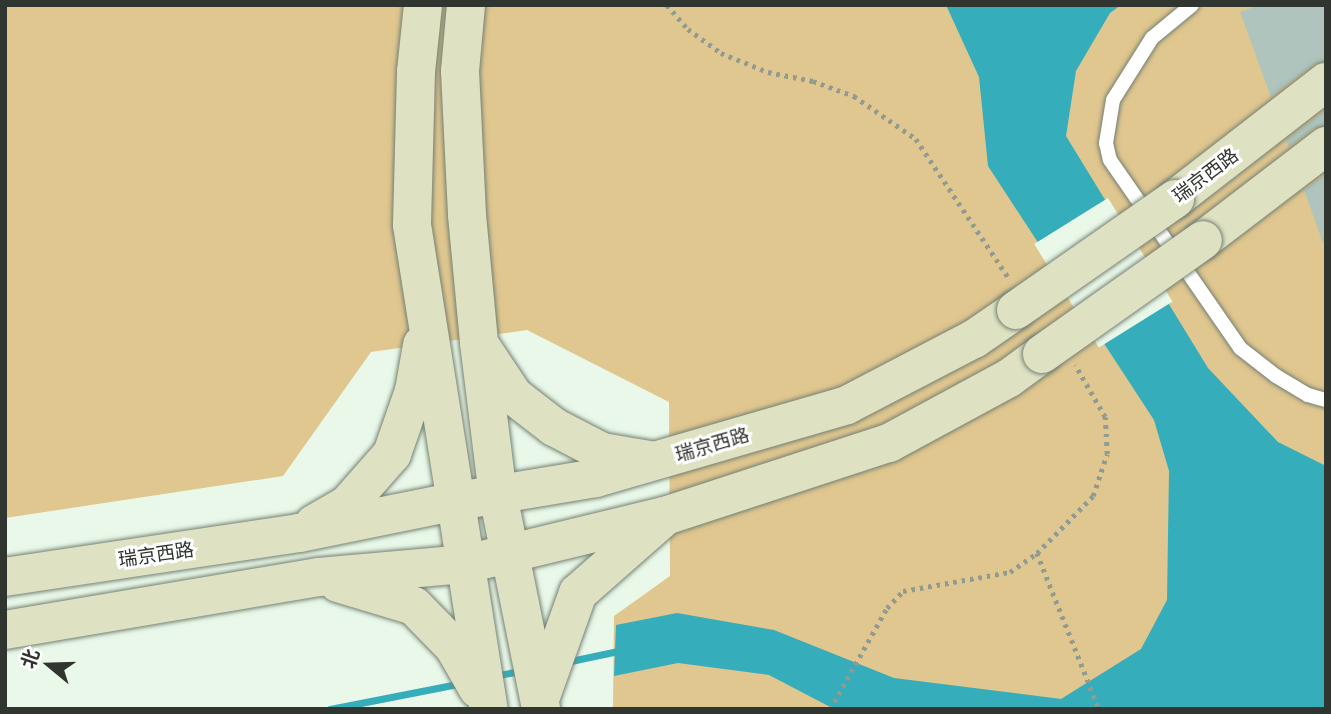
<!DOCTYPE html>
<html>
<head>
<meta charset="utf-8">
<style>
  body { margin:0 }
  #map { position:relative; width:1331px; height:714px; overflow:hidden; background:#e9f8e9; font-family:"Playfair Display","Noto Sans SC",serif }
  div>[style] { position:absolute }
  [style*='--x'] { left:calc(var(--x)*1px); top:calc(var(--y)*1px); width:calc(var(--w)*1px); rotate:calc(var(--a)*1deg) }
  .green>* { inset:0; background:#e0c68f }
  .water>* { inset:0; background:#36adbb }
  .pier>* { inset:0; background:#e9f8e9; transform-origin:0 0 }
  .stream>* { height:7px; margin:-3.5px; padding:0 3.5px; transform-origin:3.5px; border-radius:3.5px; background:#36adbb }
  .building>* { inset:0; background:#aec4bd }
  .path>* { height:4.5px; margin-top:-2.25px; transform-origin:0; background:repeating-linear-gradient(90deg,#919b91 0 3.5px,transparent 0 8.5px) }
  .roads { filter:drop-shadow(0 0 2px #748174) drop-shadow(0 0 2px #748174) }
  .lane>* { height:14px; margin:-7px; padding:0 7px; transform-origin:7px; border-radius:7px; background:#fff }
  .secondary>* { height:38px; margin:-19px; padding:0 19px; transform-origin:19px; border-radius:19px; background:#dfe2c2 }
  .bridges { filter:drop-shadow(0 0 2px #748174) drop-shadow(0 0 2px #748174) }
  .secondary-bridge>* { height:38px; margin:-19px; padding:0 19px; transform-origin:19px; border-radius:19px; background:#dfe2c2 }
  span { translate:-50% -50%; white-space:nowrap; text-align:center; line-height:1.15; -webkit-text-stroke:6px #fff; paint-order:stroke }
  .street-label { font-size:19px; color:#303530 }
  .frame { position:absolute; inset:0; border:7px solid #303530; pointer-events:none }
  .north { position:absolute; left:14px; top:630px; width:70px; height:70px; -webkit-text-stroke:5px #fff; paint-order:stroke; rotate:289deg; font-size:19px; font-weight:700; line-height:28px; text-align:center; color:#303530 }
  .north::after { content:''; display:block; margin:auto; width:24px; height:32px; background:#303530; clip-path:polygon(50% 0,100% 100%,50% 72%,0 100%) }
</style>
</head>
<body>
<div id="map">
  <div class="green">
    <div style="clip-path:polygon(5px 5px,1326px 5px,1326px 709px,613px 709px,614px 616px,670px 576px,669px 402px,527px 330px,371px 352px,283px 476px,5px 518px)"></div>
  </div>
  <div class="water">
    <div style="clip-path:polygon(946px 5px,1121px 5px,1110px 13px,1076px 71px,1066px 136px,1208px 368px,1278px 442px,1326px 466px,1326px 709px,834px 709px,769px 675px,678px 663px,614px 676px,616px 625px,677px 613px,774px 630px,894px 678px,1061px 699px,1141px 649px,1167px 600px,1169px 471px,1154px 420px,988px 166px,979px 77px)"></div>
  </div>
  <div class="pier">
    <div style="left:1108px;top:198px;width:122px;height:87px;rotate:58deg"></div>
  </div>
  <div class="stream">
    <div style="--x:566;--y:662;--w:58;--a:-11.9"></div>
    <div style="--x:494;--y:676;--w:26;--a:-11"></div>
    <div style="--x:330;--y:709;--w:135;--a:-11.1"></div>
  </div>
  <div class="building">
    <div style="clip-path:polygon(1260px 5px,1326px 5px,1326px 61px,1313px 65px,1271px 97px,1240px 12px)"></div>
    <div style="clip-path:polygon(1326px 110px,1326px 125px,1313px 129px,1289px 147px,1286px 140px)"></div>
    <div style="clip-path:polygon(1326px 174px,1326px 243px,1323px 243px,1304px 190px)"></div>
  </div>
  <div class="path">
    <div style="--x:667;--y:5;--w:32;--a:49"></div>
    <div style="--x:688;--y:29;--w:41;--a:36"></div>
    <div style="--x:721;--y:53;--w:51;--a:22"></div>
    <div style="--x:768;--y:72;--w:46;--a:11.3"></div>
    <div style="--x:813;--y:81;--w:44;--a:20.1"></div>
    <div style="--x:854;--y:96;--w:75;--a:34.7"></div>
    <div style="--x:916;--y:139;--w:169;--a:56.3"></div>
    <div style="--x:1037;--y:553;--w:168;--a:68.3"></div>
    <div style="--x:830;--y:709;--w:116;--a:-60.6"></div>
    <div style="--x:887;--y:608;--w:23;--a:-47"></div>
    <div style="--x:903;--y:591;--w:109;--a:-10.1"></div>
    <div style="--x:1010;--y:572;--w:33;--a:-35"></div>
    <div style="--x:1037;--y:553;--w:80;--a:-45.5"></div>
    <div style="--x:1093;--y:496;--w:44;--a:-71.6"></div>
    <div style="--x:1107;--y:454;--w:37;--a:-93"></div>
    <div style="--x:1105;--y:417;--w:60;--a:-120"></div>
  </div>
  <div class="roads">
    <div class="lane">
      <div style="--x:1192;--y:5;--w:52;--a:140.5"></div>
      <div style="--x:1152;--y:38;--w:73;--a:122.2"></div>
      <div style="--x:1113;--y:100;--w:44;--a:99.2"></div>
      <div style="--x:1106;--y:143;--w:17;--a:77"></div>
      <div style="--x:1110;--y:160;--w:229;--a:55.3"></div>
      <div style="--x:1240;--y:348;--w:46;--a:37.9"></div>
      <div style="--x:1276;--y:376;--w:37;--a:31"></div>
      <div style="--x:1308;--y:395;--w:19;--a:16"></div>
    </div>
    <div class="secondary">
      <div style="--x:423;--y:5;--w:67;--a:96"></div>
      <div style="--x:416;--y:72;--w:153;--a:91.5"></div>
      <div style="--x:412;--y:225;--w:490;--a:81"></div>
      <div style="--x:466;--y:5;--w:66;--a:95.2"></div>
      <div style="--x:460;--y:71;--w:144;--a:87.2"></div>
      <div style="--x:467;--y:215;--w:129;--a:84.6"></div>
      <div style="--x:479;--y:343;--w:153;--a:82.9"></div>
      <div style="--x:498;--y:495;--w:218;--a:78.6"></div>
      <div style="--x:1175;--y:199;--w:191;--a:-37.8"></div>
      <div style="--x:1203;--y:240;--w:155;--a:-37.4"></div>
      <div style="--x:484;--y:351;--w:54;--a:56.3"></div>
      <div style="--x:514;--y:396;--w:51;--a:37.8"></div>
      <div style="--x:554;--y:427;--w:54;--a:27.5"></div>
      <div style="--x:602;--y:452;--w:48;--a:9.7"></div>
      <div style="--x:314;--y:524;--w:39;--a:-30"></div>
      <div style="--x:348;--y:504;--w:67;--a:-48.7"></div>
      <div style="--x:392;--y:454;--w:67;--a:-70.8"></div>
      <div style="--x:414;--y:391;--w:47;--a:-80.1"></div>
      <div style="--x:5;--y:577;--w:297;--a:-8.5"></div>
      <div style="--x:299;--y:533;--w:162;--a:-11.4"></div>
      <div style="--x:458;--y:501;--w:140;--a:-9.5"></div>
      <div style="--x:596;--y:478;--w:261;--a:-16.2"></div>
      <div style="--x:847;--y:405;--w:143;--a:-27.5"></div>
      <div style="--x:974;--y:339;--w:51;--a:-34.6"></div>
      <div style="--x:338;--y:583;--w:79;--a:16.8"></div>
      <div style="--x:414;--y:606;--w:57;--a:45.7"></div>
      <div style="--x:454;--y:647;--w:48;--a:60.3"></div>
      <div style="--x:5;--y:630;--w:318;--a:-9.6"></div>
      <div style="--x:319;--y:577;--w:148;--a:-5.1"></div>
      <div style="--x:466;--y:564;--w:205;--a:-13.6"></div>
      <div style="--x:665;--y:516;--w:236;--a:-18.1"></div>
      <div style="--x:889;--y:443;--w:136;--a:-28.4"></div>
      <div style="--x:1009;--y:378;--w:41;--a:-36"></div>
      <div style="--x:540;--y:699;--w:113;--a:-70.3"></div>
      <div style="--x:578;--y:593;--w:112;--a:-41.4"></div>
    </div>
  </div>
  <div class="bridges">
    <div class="secondary-bridge">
      <div style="--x:1016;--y:310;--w:194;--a:-34.9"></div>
      <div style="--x:1042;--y:354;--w:197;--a:-35.3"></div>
    </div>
  </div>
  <div class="street-label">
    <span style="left:1205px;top:175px;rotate:-37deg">瑞京西路</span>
    <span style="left:712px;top:444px;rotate:-16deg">瑞京西路</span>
    <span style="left:156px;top:554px;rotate:-8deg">瑞京西路</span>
  </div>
  <div class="frame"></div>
  <div class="north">北</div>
</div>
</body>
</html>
